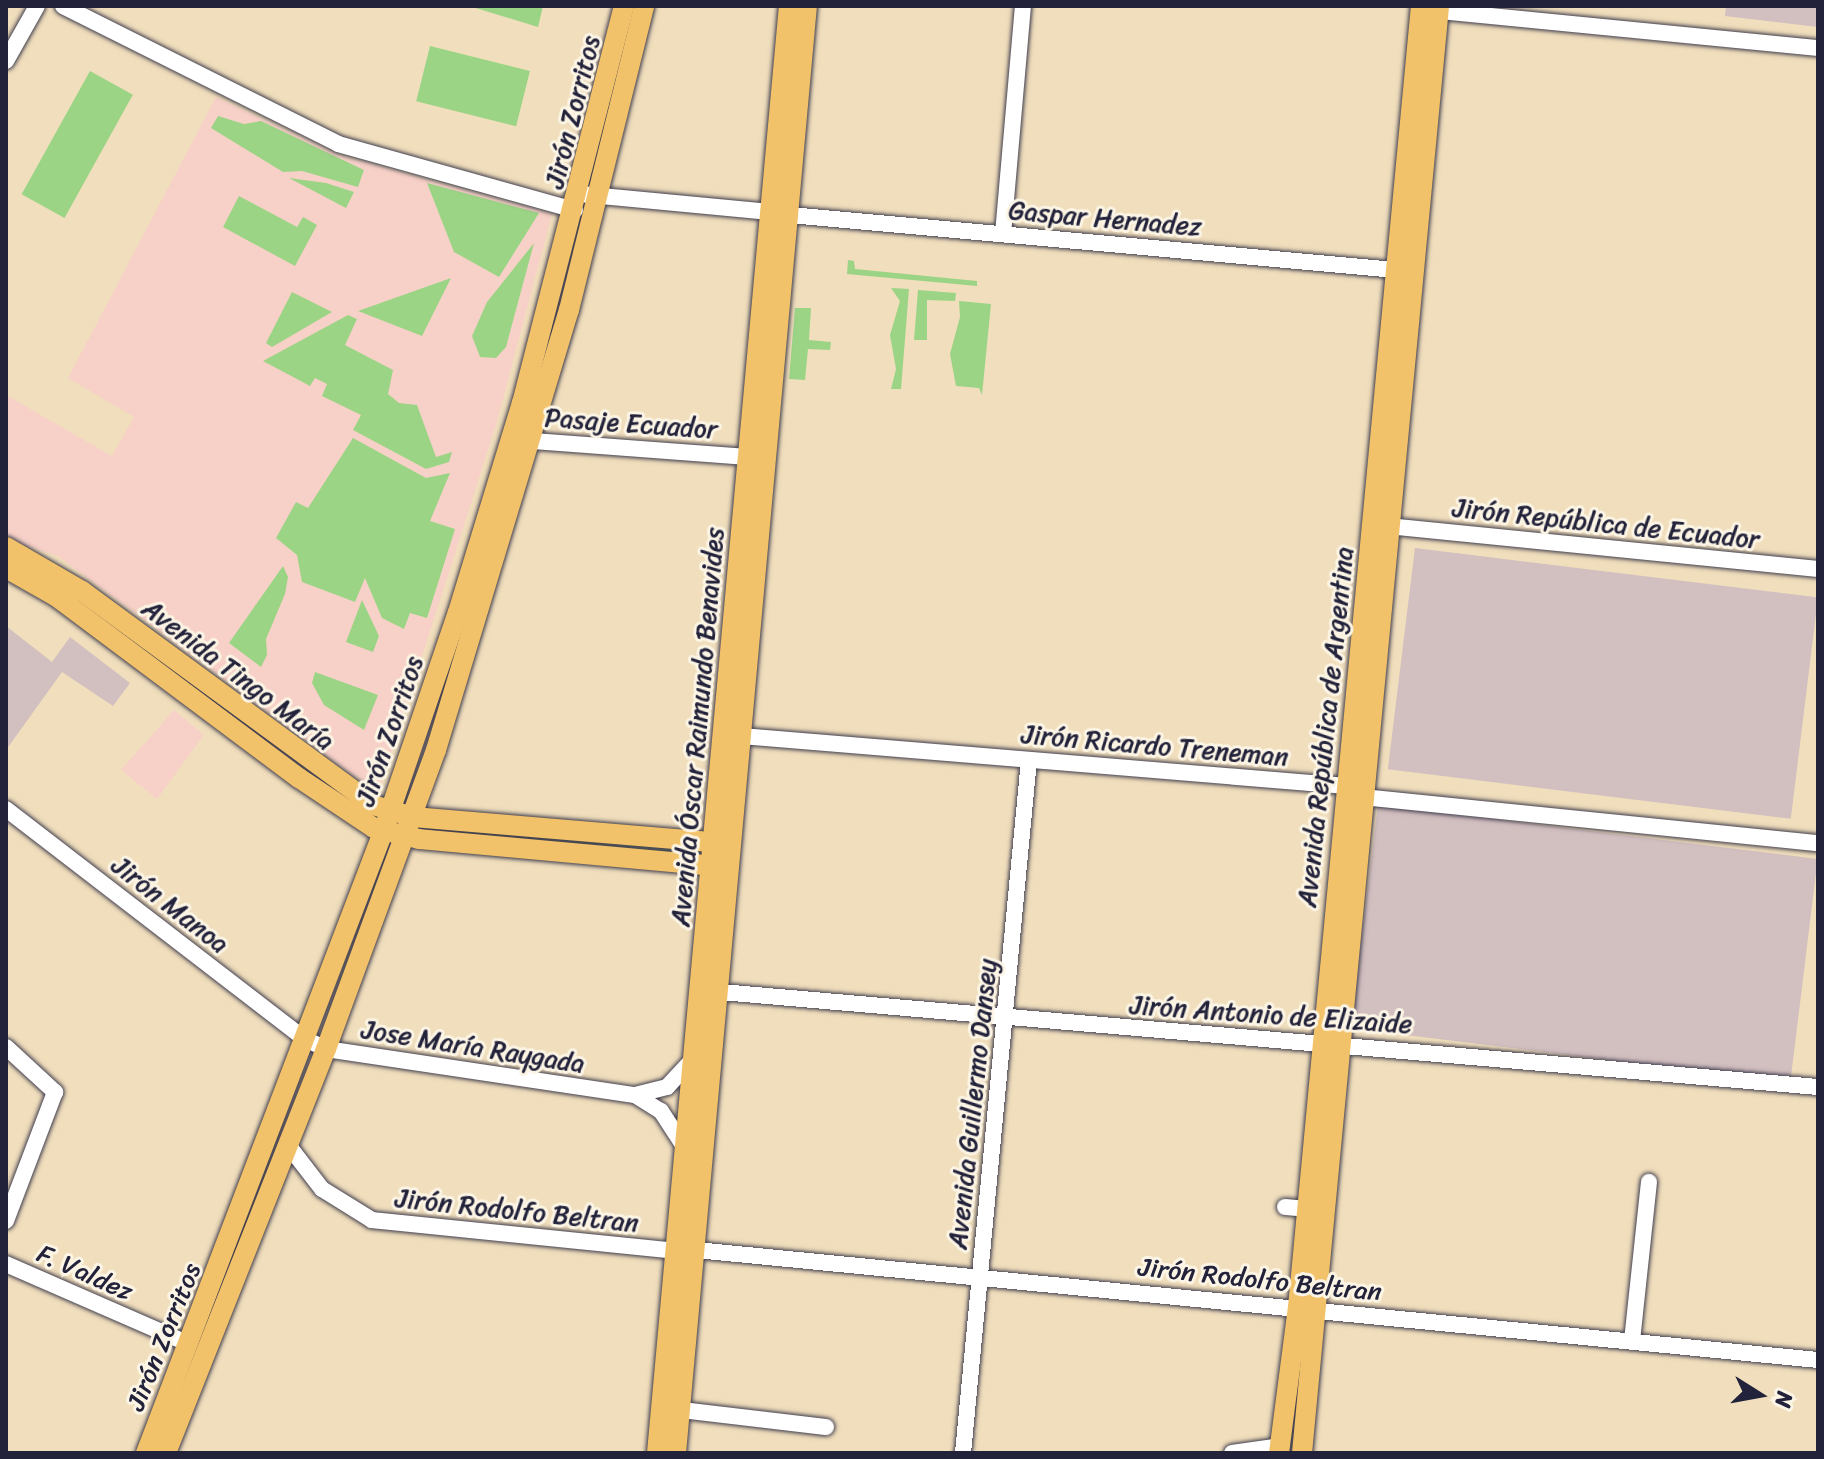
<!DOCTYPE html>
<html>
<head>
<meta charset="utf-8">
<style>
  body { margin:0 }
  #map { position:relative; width:1824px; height:1459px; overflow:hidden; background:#f0debc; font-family:Sriracha,sans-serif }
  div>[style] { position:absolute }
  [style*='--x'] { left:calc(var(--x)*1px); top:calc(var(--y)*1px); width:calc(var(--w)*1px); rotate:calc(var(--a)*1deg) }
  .built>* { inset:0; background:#f7d1c7 }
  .industrial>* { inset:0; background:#d2bfc0; transform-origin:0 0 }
  .green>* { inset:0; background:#9cd486; transform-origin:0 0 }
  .roads { filter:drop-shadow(0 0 2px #413e4e) drop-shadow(0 0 2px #413e4e) }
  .minor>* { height:16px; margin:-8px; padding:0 8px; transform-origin:8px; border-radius:8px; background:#fff }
  .major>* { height:20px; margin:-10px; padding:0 10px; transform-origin:10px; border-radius:10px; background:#f2c26a }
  span { translate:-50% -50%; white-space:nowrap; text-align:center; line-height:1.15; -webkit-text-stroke:6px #fcf5e5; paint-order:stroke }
  .street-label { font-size:26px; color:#22223b }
  .frame { position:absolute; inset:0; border:8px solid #22223b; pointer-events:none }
  .north { position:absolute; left:1720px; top:1355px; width:80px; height:80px; -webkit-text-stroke:6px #fcf5e5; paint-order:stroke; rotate:101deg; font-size:22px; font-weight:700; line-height:32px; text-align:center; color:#22223b }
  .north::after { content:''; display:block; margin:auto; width:28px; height:36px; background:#22223b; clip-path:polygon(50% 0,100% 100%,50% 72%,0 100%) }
</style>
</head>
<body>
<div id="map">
  <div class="built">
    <div style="clip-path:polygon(216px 97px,338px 155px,552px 214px,497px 422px,380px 788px,373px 790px,58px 556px,6px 539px,6px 395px,112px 456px,134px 417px,68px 378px)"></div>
    <div style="clip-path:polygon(174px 710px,204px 735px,157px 799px,121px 770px)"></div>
  </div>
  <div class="industrial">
    <div style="clip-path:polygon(1726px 6px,1818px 6px,1818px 27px,1725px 16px)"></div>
    <div style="left:1415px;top:548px;width:406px;height:223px;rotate:7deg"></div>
    <div style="clip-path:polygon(6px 626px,52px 662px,70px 637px,130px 683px,113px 706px,62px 672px,6px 750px)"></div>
    <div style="left:1378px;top:805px;width:443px;height:225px;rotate:7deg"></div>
  </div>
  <div class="green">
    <div style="clip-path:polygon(469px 6px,543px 6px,538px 27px)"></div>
    <div style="left:430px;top:46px;width:103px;height:57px;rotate:14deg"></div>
    <div style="left:90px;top:71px;width:49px;height:141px;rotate:29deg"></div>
    <div style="clip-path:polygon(218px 116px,244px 124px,261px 121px,364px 170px,358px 187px,302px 171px,283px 172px,211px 128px)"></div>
    <div style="clip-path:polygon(289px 178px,326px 183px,354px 192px,346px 208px)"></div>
    <div style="clip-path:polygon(427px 183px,539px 213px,499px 277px,454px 252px)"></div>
    <div style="clip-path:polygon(239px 196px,297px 227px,303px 217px,317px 225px,295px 266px,223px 227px)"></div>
    <div style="clip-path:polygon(534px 243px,506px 347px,496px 358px,480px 357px,472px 336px,487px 302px)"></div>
    <div style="clip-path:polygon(848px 260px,854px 261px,855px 269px,977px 281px,977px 286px,847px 274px)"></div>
    <div style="clip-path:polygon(451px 278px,422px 336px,358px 311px)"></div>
    <div style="clip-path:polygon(891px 288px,909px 289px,901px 389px,891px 389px,896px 369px,890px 335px,900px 301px)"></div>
    <div style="clip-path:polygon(918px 290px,956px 293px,955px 301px,927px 300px,927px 340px,914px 340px)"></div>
    <div style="clip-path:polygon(292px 292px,332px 312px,272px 347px,266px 343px)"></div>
    <div style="clip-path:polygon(959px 301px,991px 304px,982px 395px,979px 388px,956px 386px,950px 354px,960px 317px)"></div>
    <div style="clip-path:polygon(795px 308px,811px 308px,809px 340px,831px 342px,830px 350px,808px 349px,805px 380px,789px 379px)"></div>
    <div style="clip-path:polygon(348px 315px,357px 319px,345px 345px,393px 370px,388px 394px,399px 403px,417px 405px,436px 457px,452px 452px,449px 462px,426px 469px,353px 430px,361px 415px,322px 396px,327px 384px,315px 378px,310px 386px,263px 361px)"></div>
    <div style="clip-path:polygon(353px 438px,426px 478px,450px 473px,430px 521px,455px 529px,427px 618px,410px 613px,404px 629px,382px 618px,365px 578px,355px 602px,302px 582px,297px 555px,276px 538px,296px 502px,308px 508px)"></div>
    <div style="clip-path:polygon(283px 566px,288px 577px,285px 594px,266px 639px,267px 655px,261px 667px,229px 643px)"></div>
    <div style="clip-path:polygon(362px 600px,379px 636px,373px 652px,346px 642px)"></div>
    <div style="clip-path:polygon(315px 672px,378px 695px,364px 730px,324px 705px,312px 683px)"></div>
    <div style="left:430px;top:824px;width:275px;height:9px;rotate:5deg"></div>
  </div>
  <div class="roads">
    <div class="minor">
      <div style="--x:63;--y:6;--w:308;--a:26.6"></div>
      <div style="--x:338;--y:144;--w:246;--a:15.6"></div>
      <div style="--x:1430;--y:10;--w:390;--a:5.6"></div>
      <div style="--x:6;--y:61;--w:63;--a:-60.6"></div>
      <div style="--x:580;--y:194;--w:191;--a:5.4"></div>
      <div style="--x:790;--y:215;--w:619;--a:5.19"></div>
      <div style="--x:1003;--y:234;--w:229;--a:-85"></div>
      <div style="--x:521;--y:440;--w:226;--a:4.3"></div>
      <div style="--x:1378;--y:525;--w:442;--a:5.7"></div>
      <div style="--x:729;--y:735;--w:620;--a:4.72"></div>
      <div style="--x:1347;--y:786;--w:19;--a:35"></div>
      <div style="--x:1363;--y:797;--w:457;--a:5.8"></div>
      <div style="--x:6;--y:809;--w:377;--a:37.6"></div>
      <div style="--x:305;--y:1039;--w:23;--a:25"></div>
      <div style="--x:326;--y:1049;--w:312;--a:8.5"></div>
      <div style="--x:635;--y:1095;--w:33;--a:-14"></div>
      <div style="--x:667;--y:1087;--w:40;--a:-47"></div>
      <div style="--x:721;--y:992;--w:1101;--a:4.95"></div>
      <div style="--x:6;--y:1047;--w:67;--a:42.6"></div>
      <div style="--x:55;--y:1092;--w:138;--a:110.8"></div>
      <div style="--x:635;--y:1095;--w:31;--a:32"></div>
      <div style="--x:661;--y:1111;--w:44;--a:57"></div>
      <div style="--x:288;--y:1145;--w:56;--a:52.3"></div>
      <div style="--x:322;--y:1189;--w:59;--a:31.8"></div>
      <div style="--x:372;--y:1220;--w:306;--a:5.8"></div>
      <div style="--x:1285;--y:1207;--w:22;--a:5"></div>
      <div style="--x:696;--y:1250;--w:1127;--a:5.6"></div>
      <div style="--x:6;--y:1264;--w:200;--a:23.6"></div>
      <div style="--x:1632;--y:1341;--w:160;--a:-83.9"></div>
      <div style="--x:681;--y:1410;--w:146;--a:6.7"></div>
      <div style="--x:963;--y:1453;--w:696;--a:-84.56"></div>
      <div style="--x:1232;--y:1453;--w:50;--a:-8"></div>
    </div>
    <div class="major">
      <div style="--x:6;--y:547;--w:88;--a:30.1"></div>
      <div style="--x:82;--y:591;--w:361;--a:36.3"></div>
      <div style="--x:373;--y:805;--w:42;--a:16.7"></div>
      <div style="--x:413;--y:817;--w:313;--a:4.8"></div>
      <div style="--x:6;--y:568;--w:59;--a:29.6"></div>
      <div style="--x:57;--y:597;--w:302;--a:36.8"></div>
      <div style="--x:299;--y:778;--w:90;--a:33.7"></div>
      <div style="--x:374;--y:828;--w:46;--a:13.7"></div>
      <div style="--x:419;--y:839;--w:307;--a:5.2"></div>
      <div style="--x:146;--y:1453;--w:665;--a:-69.11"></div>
      <div style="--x:383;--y:832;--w:232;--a:-71.2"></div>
      <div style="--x:458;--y:612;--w:219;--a:-73"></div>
      <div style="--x:522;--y:403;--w:410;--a:-75.6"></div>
      <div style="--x:166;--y:1453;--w:435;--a:-68.4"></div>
      <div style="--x:326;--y:1049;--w:319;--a:-69.8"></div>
      <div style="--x:436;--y:750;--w:460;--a:-73.2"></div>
      <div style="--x:569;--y:310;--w:313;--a:-76.1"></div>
      <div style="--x:657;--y:1453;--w:1453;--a:-84.79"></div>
      <div style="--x:676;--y:1453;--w:1453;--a:-84.83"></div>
      <div style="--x:1279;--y:1453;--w:147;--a:-82.6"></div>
      <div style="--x:1298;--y:1307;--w:1307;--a:-84.6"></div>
      <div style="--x:1302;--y:1453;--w:1453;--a:-84.59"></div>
    </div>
  </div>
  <div class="street-label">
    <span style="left:573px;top:112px;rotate:-76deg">Jirón Zorritos</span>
    <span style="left:1105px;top:219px;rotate:5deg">Gaspar Hernadez</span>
    <span style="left:631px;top:424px;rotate:4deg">Pasaje Ecuador</span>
    <span style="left:1606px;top:524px;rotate:6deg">Jirón República de Ecuador</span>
    <span style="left:238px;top:675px;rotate:37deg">Avenida Tingo María</span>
    <span style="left:698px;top:727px;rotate:-85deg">Avenida Óscar Raimundo Benavides</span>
    <span style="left:1326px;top:727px;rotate:-84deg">Avenida República de Argentina</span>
    <span style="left:390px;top:731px;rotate:-71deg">Jirón Zorritos</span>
    <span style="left:1155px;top:746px;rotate:5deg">Jirón Ricardo Treneman</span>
    <span style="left:170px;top:905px;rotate:38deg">Jirón Manoa</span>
    <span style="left:1271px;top:1015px;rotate:4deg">Jirón Antonio de Elizaide</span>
    <span style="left:473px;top:1047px;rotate:9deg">Jose María Raygada</span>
    <span style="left:973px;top:1104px;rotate:-84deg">Avenida Guillermo Dansey</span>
    <span style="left:517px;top:1211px;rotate:6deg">Jirón Rodolfo Beltran</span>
    <span style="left:85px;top:1273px;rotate:24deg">F. Valdez</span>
    <span style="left:1260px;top:1280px;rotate:6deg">Jirón Rodolfo Beltran</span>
    <span style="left:164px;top:1337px;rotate:-68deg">Jirón Zorritos</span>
  </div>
  <div class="frame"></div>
  <div class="north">N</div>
</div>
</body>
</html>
